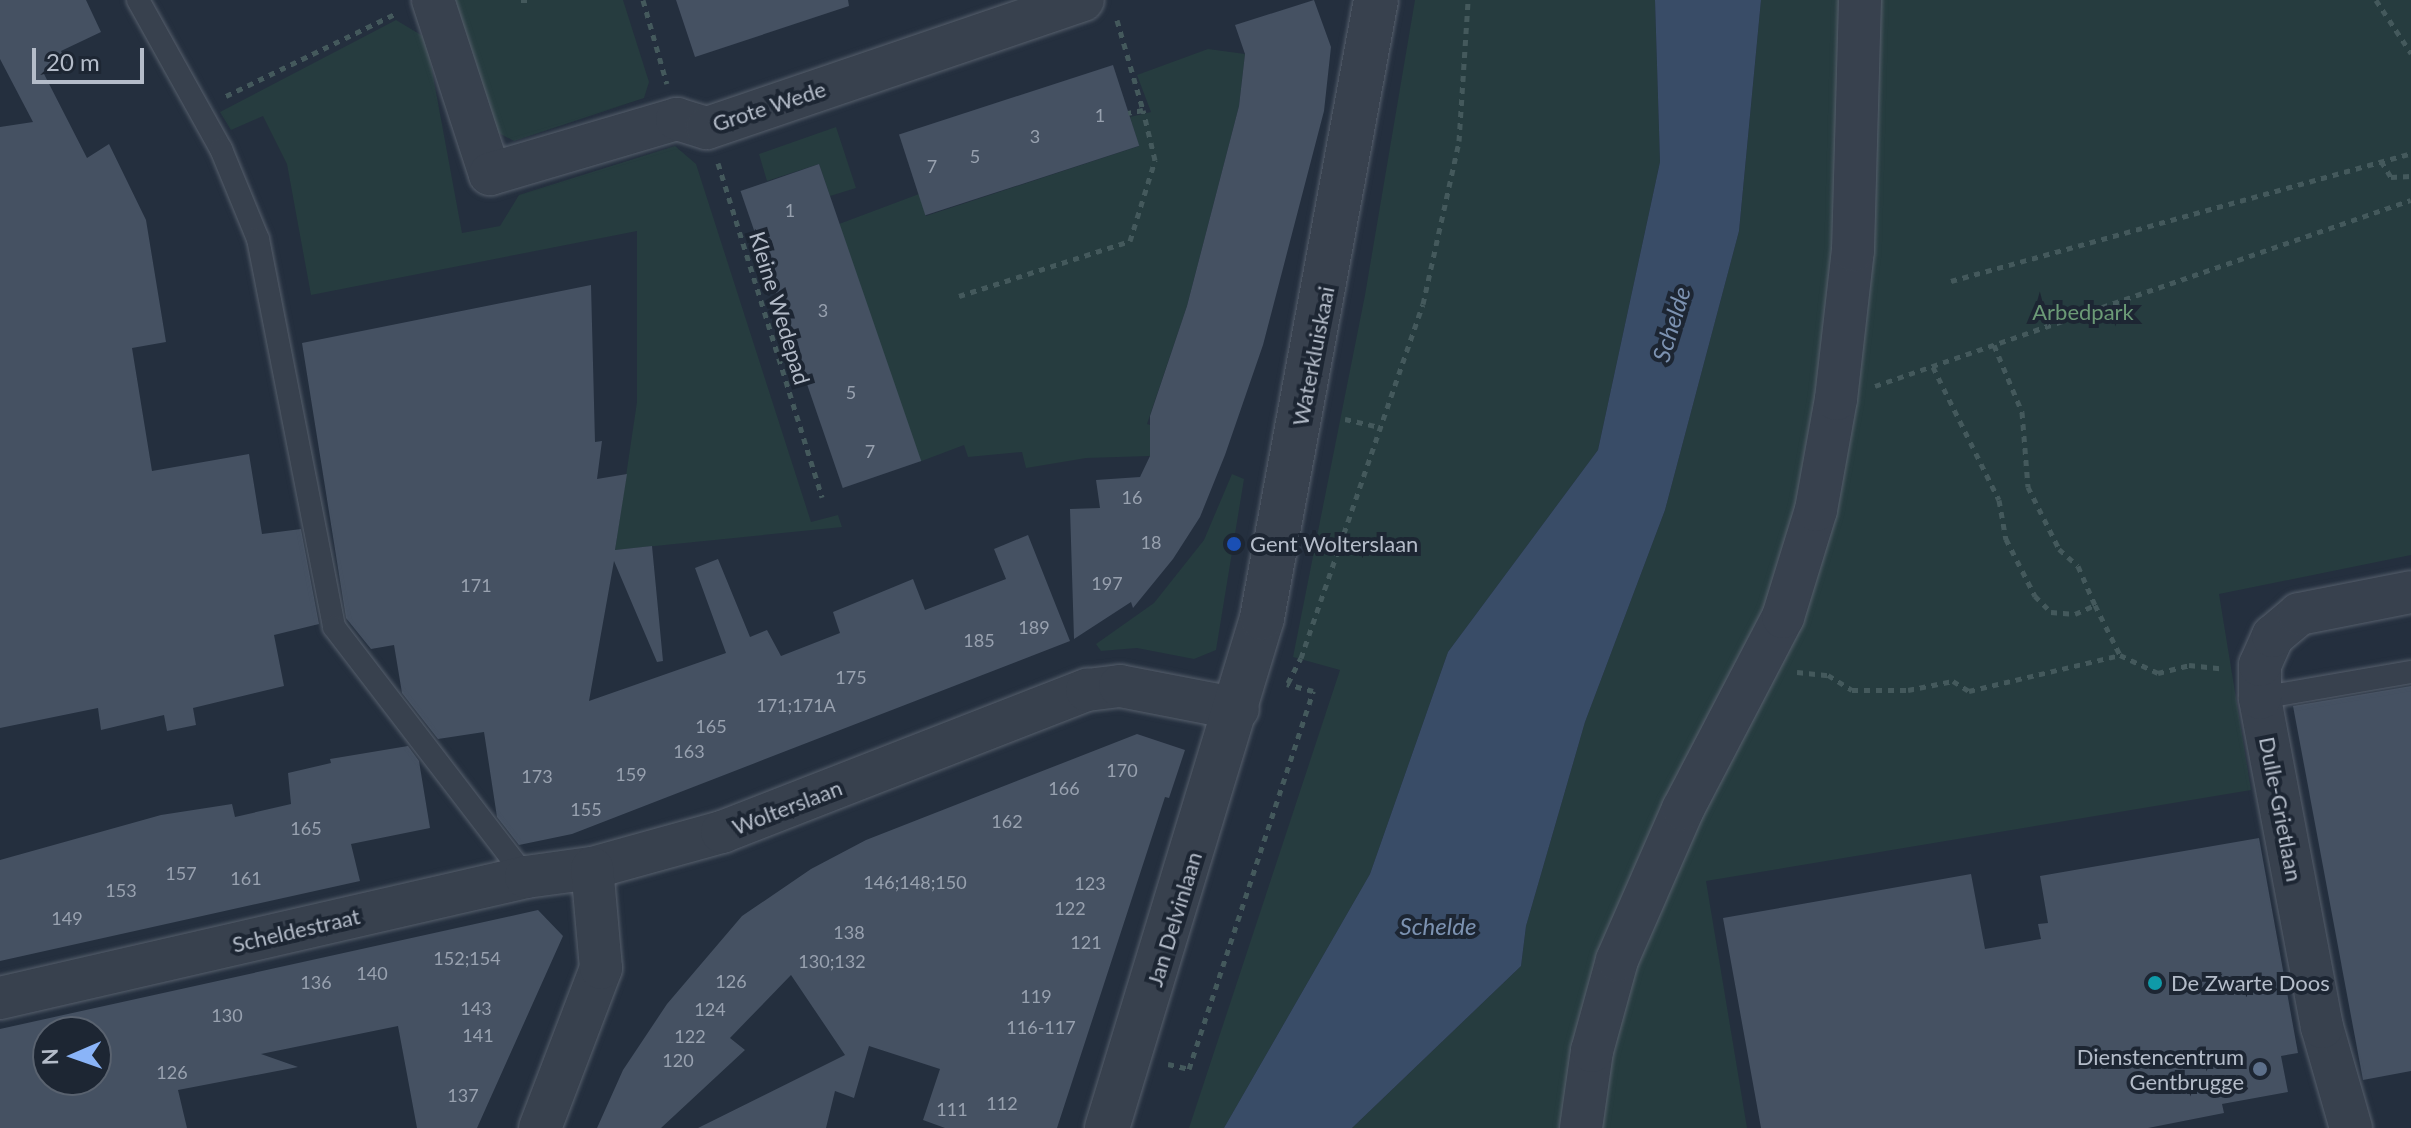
<!DOCTYPE html>
<html>
<head>
<meta charset="utf-8">
<style>
  body { margin:0 }
  #map { position:relative; width:2411px; height:1128px; overflow:hidden; background:#242f3e; font-family:Lato,sans-serif }
  div>[style] { position:absolute }
  [style*='--x'] { left:calc(var(--x)*1px); top:calc(var(--y)*1px); width:calc(var(--w)*1px); rotate:calc(var(--a)*1deg) }
  .green>* { inset:0; background:#263c3f }
  .water>* { inset:0; background:#394c67 }
  .building>* { inset:0; background:#455162; transform-origin:0 0 }
  .path>* { height:5px; margin-top:-2.5px; transform-origin:0; background:repeating-linear-gradient(90deg,#44595c 0 6px,transparent 0 12px) }
  .roads { filter:drop-shadow(0 0 2px #565f6c) drop-shadow(0 0 2px #565f6c) }
  .service>* { height:22px; margin:-11px; padding:0 11px; transform-origin:11px; border-radius:11px; background:#38414e }
  .minor>* { height:42px; margin:-21px; padding:0 21px; transform-origin:21px; border-radius:21px; background:#38414e }
  .tertiary>* { height:44px; margin:-22px; padding:0 22px; transform-origin:22px; border-radius:22px; background:#38414e }
  .dots>* { width:22px; height:22px; translate:-50% -50%; box-sizing:border-box; border:4px solid #1d2633; border-radius:50% }
  span { translate:-50% -50%; white-space:nowrap; text-align:center; line-height:1.15; -webkit-text-stroke:8px #1d2633; paint-order:stroke }
  .number-label { font-size:18px; color:#98a1af }
  .number-label span { -webkit-text-stroke-width:0 }
  .street-label { font-size:22px; color:#b4bcc9 }
  .park-label { font-size:22px; color:#6b9a76 }
  .poi-label { font-size:22px; color:#b4bcc9 }
  .left { translate:0 -50%; text-align:left }
  .right { translate:-100% -50%; text-align:right }
  .water-label { font-size:24px; color:#7c92b1; font-style:italic }
  .north { position:absolute; left:32px; top:1016px; width:80px; height:80px; box-sizing:border-box; background:#1d2633; border:2px solid #59626f; border-radius:50%; rotate:268deg; font-size:22px; font-weight:700; line-height:32px; text-align:center; color:#b4bcc9 }
  .north::after { content:''; display:block; margin:auto; width:28px; height:36px; background:#8ab4f8; clip-path:polygon(50% 0,100% 100%,50% 72%,0 100%) }
  .scale { position:absolute; left:32px; top:48px; width:112px; height:36px; box-sizing:border-box; border:4px solid #b4bcc9; border-top:0; padding-left:10px; font-size:24px; line-height:28px; white-space:nowrap; color:#b4bcc9; -webkit-text-stroke:6px #1d2633; paint-order:stroke }
</style>
</head>
<body>
<div id="map">
  <div class="green">
    <div style="clip-path:polygon(451px 0,623px 0,649px 82px,644px 98px,514px 141px,495px 131px)"></div>
    <div style="clip-path:polygon(1415px 0,1655px 0,1660px 162px,1598px 450px,1448px 652px,1370px 874px,1224px 1128px,1189px 1128px,1340px 670px,1293px 657px,1365px 295px)"></div>
    <div style="clip-path:polygon(1761px 0,2411px 0,2411px 555px,2219px 594px,2251px 790px,1706px 881px,1747px 1128px,1352px 1128px,1521px 966px,1526px 926px,1585px 722px,1665px 510px,1739px 231px)"></div>
    <div style="clip-path:polygon(396px 20px,426px 38px,462px 233px,500px 226px,519px 195px,675px 146px,696px 164px,811px 522px,838px 515px,842px 527px,615px 550px,637px 402px,637px 231px,311px 295px,287px 164px,263px 116px,231px 130px,220px 112px)"></div>
    <div style="clip-path:polygon(1208px 49px,1245px 54px,1239px 106px,1187px 306px,1147px 424px,1163px 429px,1150px 456px,1086px 458px,1026px 468px,1022px 452px,968px 457px,964px 445px,919px 462px,839px 224px,919px 194px,926px 216px,1139px 146px,1130px 117px,1151px 112px,1137px 75px)"></div>
    <div style="clip-path:polygon(836px 127px,856px 188px,830px 196px,819px 164px,767px 181px,759px 154px)"></div>
    <div style="clip-path:polygon(1232px 474px,1244px 479px,1216px 650px,1194px 659px,1137px 648px,1101px 651px,1096px 644px,1154px 603px,1204px 540px)"></div>
  </div>
  <div class="water">
    <div style="clip-path:polygon(1655px 0,1761px 0,1739px 231px,1665px 510px,1585px 722px,1526px 926px,1521px 966px,1352px 1128px,1224px 1128px,1370px 874px,1448px 652px,1598px 450px,1660px 162px)"></div>
  </div>
  <div class="building">
    <div style="clip-path:polygon(0 0,86px 0,101px 32px,61px 51px,67px 63px,44px 74px,87px 158px,109px 144px,146px 220px,166px 342px,132px 348px,152px 471px,249px 454px,262px 534px,301px 529px,319px 624px,274px 635px,284px 686px,193px 708px,196px 725px,167px 731px,164px 715px,101px 730px,98px 708px,0 728px,0 127px,33px 122px,0 59px)"></div>
    <div style="clip-path:polygon(676px 0,848px 0,849px 6px,695px 57px)"></div>
    <div style="clip-path:polygon(1314px 0,1331px 47px,1324px 111px,1263px 345px,1225px 455px,1200px 517px,1173px 559px,1133px 608px,1131px 602px,1074px 639px,1070px 509px,1100px 508px,1096px 480px,1140px 477px,1150px 456px,1150px 416px,1187px 306px,1239px 106px,1245px 54px,1235px 25px)"></div>
    <div style="left:1113px;top:65px;width:85px;height:225px;rotate:72deg"></div>
    <div style="left:819px;top:164px;width:314px;height:83px;rotate:71deg"></div>
    <div style="clip-path:polygon(591px 285px,595px 442px,602px 441px,597px 479px,627px 474px,615px 550px,652px 546px,663px 661px,657px 662px,614px 561px,589px 701px,726px 653px,695px 568px,718px 559px,750px 637px,767px 630px,781px 656px,840px 633px,833px 612px,913px 579px,925px 610px,1006px 579px,994px 549px,1028px 535px,1070px 641px,572px 834px,519px 845px,497px 817px,484px 732px,438px 739px,402px 693px,394px 645px,371px 649px,346px 618px,302px 343px)"></div>
    <div style="clip-path:polygon(2411px 686px,2411px 1071px,2363px 1080px,2293px 706px)"></div>
    <div style="clip-path:polygon(1137px 734px,1185px 750px,1169px 798px,1165px 797px,1057px 1128px,945px 1128px,923px 1120px,940px 1069px,869px 1046px,854px 1098px,835px 1091px,826px 1128px,698px 1128px,845px 1055px,791px 975px,730px 1038px,745px 1050px,661px 1128px,597px 1128px,623px 1070px,667px 1004px,742px 916px,811px 869px,866px 840px)"></div>
    <div style="clip-path:polygon(408px 746px,419px 761px,430px 828px,351px 844px,360px 881px,0 961px,0 860px,161px 815px,232px 804px,235px 817px,291px 804px,288px 773px,331px 763px,330px 759px)"></div>
    <div style="clip-path:polygon(2259px 838px,2298px 1053px,2281px 1056px,2288px 1092px,2222px 1104px,2224px 1113px,2148px 1128px,1761px 1128px,1723px 918px,1971px 874px,1985px 949px,2041px 939px,2038px 924px,2048px 923px,2040px 876px)"></div>
    <div style="clip-path:polygon(evenodd,538px 910px,563px 936px,477px 1128px,417px 1128px,398px 1026px,261px 1054px,298px 1067px,178px 1090px,187px 1128px,0 1128px,0 1029px,538px 910px,48px 1032px,96px 1032px,96px 1080px,48px 1080px,48px 1032px)"></div>
  </div>
  <div class="path">
    <div style="--x:521;--y:0;--w:12;--a:0"></div>
    <div style="--x:643;--y:0;--w:87;--a:74.1"></div>
    <div style="--x:2376;--y:0;--w:64;--a:56.6"></div>
    <div style="--x:1117;--y:20;--w:94;--a:73.9"></div>
    <div style="--x:1143;--y:110;--w:15;--a:169"></div>
    <div style="--x:226;--y:96;--w:190;--a:-25.9"></div>
    <div style="--x:2381;--y:161;--w:19;--a:58"></div>
    <div style="--x:2391;--y:177;--w:20;--a:-3"></div>
    <div style="--x:718;--y:163;--w:350;--a:72.7"></div>
    <div style="--x:1951;--y:281;--w:477;--a:-15.5"></div>
    <div style="--x:959;--y:296;--w:180;--a:-17.8"></div>
    <div style="--x:1130;--y:241;--w:85;--a:-72.8"></div>
    <div style="--x:1155;--y:160;--w:51;--a:-103.5"></div>
    <div style="--x:1994;--y:345;--w:73;--a:67.3"></div>
    <div style="--x:2022;--y:412;--w:75;--a:85.4"></div>
    <div style="--x:2028;--y:487;--w:69;--a:63.4"></div>
    <div style="--x:2059;--y:549;--w:25;--a:42"></div>
    <div style="--x:2078;--y:566;--w:43;--a:66.4"></div>
    <div style="--x:1933;--y:367;--w:148;--a:63.6"></div>
    <div style="--x:1999;--y:500;--w:40;--a:80"></div>
    <div style="--x:2006;--y:539;--w:64;--a:63"></div>
    <div style="--x:2035;--y:596;--w:23;--a:45"></div>
    <div style="--x:2051;--y:612;--w:24;--a:5"></div>
    <div style="--x:2075;--y:614;--w:22;--a:-24"></div>
    <div style="--x:2095;--y:605;--w:56;--a:63.4"></div>
    <div style="--x:1875;--y:386;--w:567;--a:-19.14"></div>
    <div style="--x:1345;--y:419;--w:36;--a:13"></div>
    <div style="--x:1797;--y:672;--w:31;--a:6"></div>
    <div style="--x:1828;--y:675;--w:28;--a:32"></div>
    <div style="--x:1852;--y:690;--w:56;--a:0"></div>
    <div style="--x:1908;--y:690;--w:46;--a:-11.3"></div>
    <div style="--x:1953;--y:681;--w:19;--a:32"></div>
    <div style="--x:1969;--y:691;--w:155;--a:-13.4"></div>
    <div style="--x:2120;--y:655;--w:42;--a:25.3"></div>
    <div style="--x:2158;--y:673;--w:32;--a:-14"></div>
    <div style="--x:2189;--y:665;--w:31;--a:6"></div>
    <div style="--x:1288;--y:683;--w:28;--a:-63"></div>
    <div style="--x:1301;--y:658;--w:374;--a:-71"></div>
    <div style="--x:1423;--y:304;--w:167;--a:-77.5"></div>
    <div style="--x:1459;--y:141;--w:141;--a:-86.3"></div>
    <div style="--x:1168;--y:1064;--w:22;--a:13"></div>
    <div style="--x:1189;--y:1069;--w:398;--a:-71.8"></div>
    <div style="--x:1313;--y:691;--w:27;--a:-165"></div>
  </div>
  <div class="roads">
    <div class="service">
      <div style="--x:138;--y:0;--w:171;--a:60.9"></div>
      <div style="--x:221;--y:149;--w:97;--a:67.7"></div>
      <div style="--x:258;--y:239;--w:395;--a:78.9"></div>
      <div style="--x:334;--y:627;--w:315;--a:52.5"></div>
      <div style="--x:2260;--y:698;--w:153;--a:-9.8"></div>
    </div>
    <div class="minor">
      <div style="--x:433;--y:0;--w:183;--a:71.9"></div>
      <div style="--x:490;--y:174;--w:195;--a:-16.4"></div>
      <div style="--x:677;--y:119;--w:31;--a:17"></div>
      <div style="--x:707;--y:128;--w:397;--a:-18.8"></div>
      <div style="--x:0;--y:998;--w:540;--a:-12.95"></div>
      <div style="--x:526;--y:877;--w:67;--a:-7.8"></div>
      <div style="--x:592;--y:868;--w:135;--a:-15.5"></div>
      <div style="--x:722;--y:832;--w:392;--a:-21.3"></div>
      <div style="--x:1087;--y:690;--w:33;--a:-7"></div>
      <div style="--x:1120;--y:686;--w:120;--a:11"></div>
      <div style="--x:540;--y:1128;--w:171;--a:-69.1"></div>
      <div style="--x:601;--y:968;--w:100;--a:-95.1"></div>
      <div style="--x:1581;--y:1128;--w:78;--a:-81.9"></div>
      <div style="--x:1592;--y:1051;--w:94;--a:-74.6"></div>
      <div style="--x:1617;--y:960;--w:165;--a:-66.4"></div>
      <div style="--x:1683;--y:809;--w:216;--a:-62.5"></div>
      <div style="--x:1783;--y:617;--w:112;--a:-72.9"></div>
      <div style="--x:1816;--y:510;--w:113;--a:-79.8"></div>
      <div style="--x:1836;--y:399;--w:150;--a:-83.5"></div>
      <div style="--x:1853;--y:250;--w:250;--a:-88.4"></div>
      <div style="--x:2351;--y:1128;--w:105;--a:-106"></div>
      <div style="--x:2322;--y:1027;--w:335;--a:-100.7"></div>
      <div style="--x:2260;--y:698;--w:33;--a:-90"></div>
      <div style="--x:2260;--y:665;--w:32;--a:-66"></div>
      <div style="--x:2273;--y:636;--w:34;--a:-40"></div>
      <div style="--x:2299;--y:614;--w:114;--a:-11.1"></div>
    </div>
    <div class="tertiary">
      <div style="--x:1107;--y:1128;--w:533;--a:-73.09"></div>
      <div style="--x:1262;--y:618;--w:628;--a:-79.55"></div>
    </div>
  </div>
  <div class="dots">
    <div style="left:1234px;top:544px;background:#1a4fb4"></div>
    <div style="left:2155px;top:983px;background:#0f9aa8"></div>
    <div style="left:2260px;top:1069px;background:#5c6f8a"></div>
  </div>
  <div class="number-label">
    <span style="left:1100px;top:115px">1</span>
    <span style="left:1035px;top:136px">3</span>
    <span style="left:975px;top:156px">5</span>
    <span style="left:932px;top:166px">7</span>
    <span style="left:790px;top:210px">1</span>
    <span style="left:823px;top:310px">3</span>
    <span style="left:851px;top:392px">5</span>
    <span style="left:870px;top:451px">7</span>
    <span style="left:1132px;top:497px">16</span>
    <span style="left:1151px;top:542px">18</span>
    <span style="left:1107px;top:583px">197</span>
    <span style="left:476px;top:585px">171</span>
    <span style="left:1034px;top:627px">189</span>
    <span style="left:979px;top:640px">185</span>
    <span style="left:851px;top:677px">175</span>
    <span style="left:796px;top:705px">171;171A</span>
    <span style="left:711px;top:726px">165</span>
    <span style="left:689px;top:751px">163</span>
    <span style="left:1122px;top:770px">170</span>
    <span style="left:631px;top:774px">159</span>
    <span style="left:537px;top:776px">173</span>
    <span style="left:1064px;top:788px">166</span>
    <span style="left:586px;top:809px">155</span>
    <span style="left:1007px;top:821px">162</span>
    <span style="left:306px;top:828px">165</span>
    <span style="left:181px;top:873px">157</span>
    <span style="left:246px;top:878px">161</span>
    <span style="left:915px;top:882px">146;148;150</span>
    <span style="left:1090px;top:883px">123</span>
    <span style="left:121px;top:890px">153</span>
    <span style="left:1070px;top:908px">122</span>
    <span style="left:67px;top:918px">149</span>
    <span style="left:849px;top:932px">138</span>
    <span style="left:1086px;top:942px">121</span>
    <span style="left:467px;top:958px">152;154</span>
    <span style="left:832px;top:961px">130;132</span>
    <span style="left:372px;top:973px">140</span>
    <span style="left:731px;top:981px">126</span>
    <span style="left:316px;top:982px">136</span>
    <span style="left:1036px;top:996px">119</span>
    <span style="left:476px;top:1008px">143</span>
    <span style="left:710px;top:1009px">124</span>
    <span style="left:227px;top:1015px">130</span>
    <span style="left:1041px;top:1027px">116-117</span>
    <span style="left:478px;top:1035px">141</span>
    <span style="left:690px;top:1036px">122</span>
    <span style="left:678px;top:1060px">120</span>
    <span style="left:172px;top:1072px">126</span>
    <span style="left:463px;top:1095px">137</span>
    <span style="left:1002px;top:1103px">112</span>
    <span style="left:952px;top:1109px">111</span>
  </div>
  <div class="street-label">
    <span style="left:769px;top:106px;rotate:-18deg">Grote Wede</span>
    <span style="left:780px;top:308px;rotate:73deg">Kleine Wedepad</span>
    <span style="left:1313px;top:356px;rotate:-79deg">Waterkluiskaai</span>
    <span style="left:787px;top:807px;rotate:-21deg">Wolterslaan</span>
    <span style="left:2281px;top:809px;rotate:79deg">Dulle-Grietlaan</span>
    <span style="left:1174px;top:919px;rotate:-73deg">Jan Delvinlaan</span>
    <span style="left:296px;top:930px;rotate:-13deg">Scheldestraat</span>
  </div>
  <div class="park-label">
    <span style="left:2083px;top:312px">Arbedpark</span>
  </div>
  <div class="poi-label">
    <span class="left" style="left:1250px;top:544px">Gent Wolterslaan</span>
    <span class="left" style="left:2171px;top:983px">De Zwarte Doos</span>
    <span class="right" style="left:2244px;top:1069px">Dienstencentrum<br>Gentbrugge</span>
  </div>
  <div class="water-label">
    <span style="left:1671px;top:324px;rotate:-73deg">Schelde</span>
    <span style="left:1438px;top:926px">Schelde</span>
  </div>
  <div class="north">N</div>
  <div class="scale">20 m</div>
</div>
</body>
</html>
